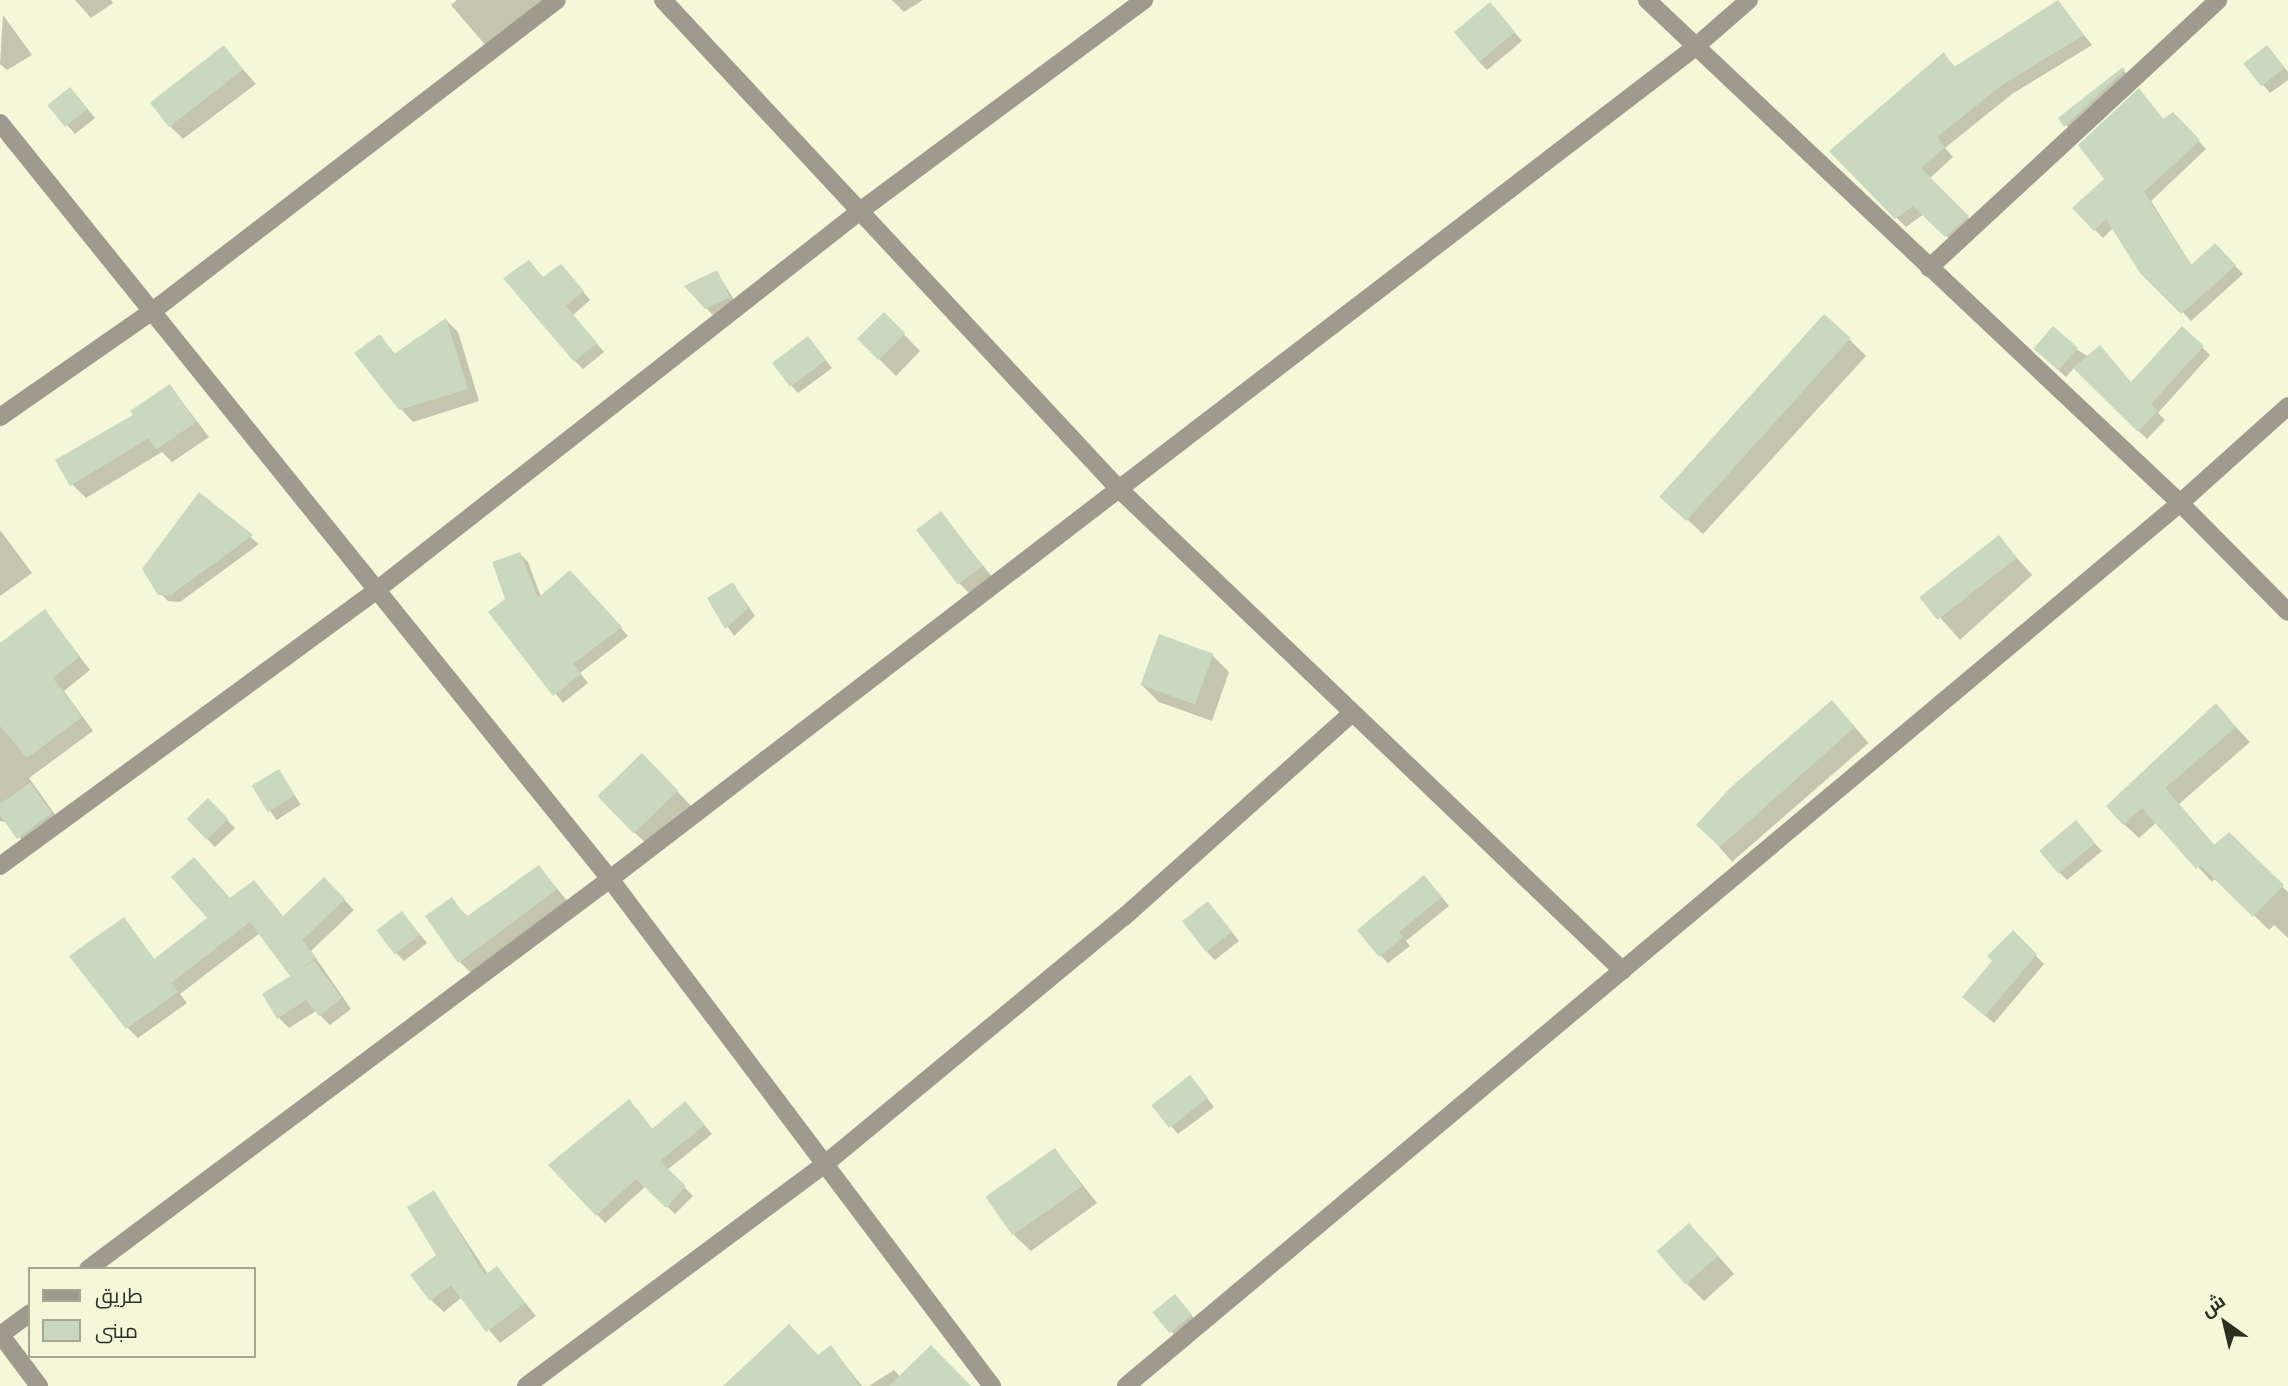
<!DOCTYPE html>
<html>
<head>
<meta charset="utf-8">
<style>
  body { margin:0 }
  #map { position:relative; width:2288px; height:1386px; overflow:hidden; background:#f4f7d8; font-family:Helvetica,Cairo,sans-serif }
  div>[style] { position:absolute }
  [style*='--x'] { left:calc(var(--x)*1px); top:calc(var(--y)*1px); width:calc(var(--w)*1px); rotate:calc(var(--a)*1deg) }
  .shadow>* { inset:0; background:#0003; transform-origin:0 0 }
  .building>* { inset:0; background:#cad9be; transform-origin:0 0 }
  .street>* { height:18px; margin:-9px; padding:0 9px; transform-origin:9px; border-radius:9px; background:#9f9a8e }
  span { translate:-50% -50%; white-space:nowrap; text-align:center; line-height:1.15; -webkit-text-stroke:6px #f4f7d8; paint-order:stroke }
  .legend { position:absolute; left:28px; top:1267px; width:228px; height:91px; box-sizing:border-box; background:#f4f7d8; border:2px solid #a5a790; margin:0; padding:9px 12px; list-style:none; font-size:21px; color:#2e2f23 }
  .legend li { display:flex; align-items:center; gap:14px; height:35px }
  .legend b { width:35px; border:2px solid #a5a790 }
  .north { position:absolute; left:2190px; top:1288px; width:70px; height:70px; -webkit-text-stroke:5px #f4f7d8; paint-order:stroke; rotate:326deg; font-size:19px; font-weight:700; line-height:28px; text-align:center; color:#2e2f23 }
  .north::after { content:''; display:block; margin:auto; width:24px; height:32px; background:#2e2f23; clip-path:polygon(50% 0,100% 100%,50% 72%,0 100%) }
</style>
</head>
<body>
<div id="map">
  <div class="shadow">
    <div style="clip-path:polygon(75px 0,111px 0,113px 3px,91px 18px)"></div>
    <div style="clip-path:polygon(457px 0,544px 0,487px 47px,451px 5px)"></div>
    <div style="clip-path:polygon(892px 0,923px 0,904px 12px)"></div>
    <div style="clip-path:polygon(2057px 1px,2092px 45px,2012px 94px,1945px 148px,1953px 157px,1929px 179px,1977px 226px,1956px 245px,1924px 214px,1906px 227px,1831px 151px,1944px 55px,1956px 68px)"></div>
    <div style="clip-path:polygon(1498px 13px,1522px 41px,1487px 70px,1479px 62px)"></div>
    <div style="clip-path:polygon(3px 15px,32px 55px,7px 70px,0 64px)"></div>
    <div style="clip-path:polygon(224px 48px,256px 84px,183px 139px,168px 124px)"></div>
    <div style="clip-path:polygon(2274px 55px,2288px 72px,2288px 80px,2270px 93px,2263px 85px)"></div>
    <div style="clip-path:polygon(2123px 70px,2132px 79px,2074px 134px,2061px 119px)"></div>
    <div style="clip-path:polygon(2139px 91px,2164px 120px,2173px 114px,2206px 149px,2151px 201px,2192px 266px,2215px 245px,2243px 274px,2191px 321px,2144px 270px,2114px 227px,2103px 238px,2095px 230px,2106px 180px)"></div>
    <div style="clip-path:polygon(78px 97px,95px 118px,75px 134px,50px 105px)"></div>
    <div style="clip-path:polygon(717px 272px,737px 305px,714px 316px,706px 308px)"></div>
    <div style="clip-path:polygon(569px 274px,590px 300px,573px 315px,604px 352px,583px 369px,575px 361px,544px 278px)"></div>
    <div style="clip-path:polygon(884px 314px,920px 351px,896px 376px,879px 359px)"></div>
    <div style="clip-path:polygon(446px 320px,458px 332px,479px 401px,413px 422px,401px 409px,380px 336px,396px 355px)"></div>
    <div style="clip-path:polygon(2182px 328px,2210px 355px,2158px 413px,2165px 420px,2147px 439px,2075px 367px,2066px 377px,2036px 349px,2076px 349px,2132px 384px)"></div>
    <div style="clip-path:polygon(808px 338px,832px 368px,798px 393px,791px 385px)"></div>
    <div style="clip-path:polygon(1849px 339px,1866px 356px,1703px 534px,1662px 496px)"></div>
    <div style="clip-path:polygon(170px 386px,209px 437px,172px 462px,162px 452px,86px 498px,72px 484px)"></div>
    <div style="clip-path:polygon(199px 495px,259px 544px,180px 602px,168px 601px,159px 592px)"></div>
    <div style="clip-path:polygon(940px 513px,998px 584px,976px 600px,960px 584px)"></div>
    <div style="clip-path:polygon(0 530px,32px 573px,0 596px)"></div>
    <div style="left:1998px;top:537px;width:51px;height:97px;rotate:48deg"></div>
    <div style="clip-path:polygon(520px 554px,528px 562px,541px 597px,578px 580px,628px 636px,580px 673px,588px 683px,563px 703px,491px 612px,507px 599px)"></div>
    <div style="clip-path:polygon(733px 584px,755px 616px,734px 636px,709px 599px)"></div>
    <div style="clip-path:polygon(45px 611px,90px 670px,64px 691px,93px 731px,29px 778px,64px 827px,31px 851px,7px 822px,0 821px,0 645px)"></div>
    <div style="clip-path:polygon(1212px 655px,1229px 672px,1212px 721px,1159px 702px,1142px 685px)"></div>
    <div style="clip-path:polygon(2216px 706px,2250px 742px,2179px 804px,2215px 846px,2229px 835px,2288px 892px,2288px 938px,2274px 925px,2269px 930px,2216px 878px,2212px 882px,2157px 822px,2139px 838px,2124px 824px)"></div>
    <div style="left:1847px;top:718px;width:33px;height:181px;rotate:49deg"></div>
    <div style="left:279px;top:771px;width:40px;height:29px;rotate:57deg"></div>
    <div style="clip-path:polygon(659px 772px,693px 808px,651px 848px,634px 832px)"></div>
    <div style="clip-path:polygon(208px 800px,235px 828px,215px 847px,207px 839px)"></div>
    <div style="clip-path:polygon(2083px 831px,2102px 851px,2067px 880px,2059px 872px)"></div>
    <div style="clip-path:polygon(539px 867px,569px 903px,473px 975px,460px 962px,451px 900px,468px 917px)"></div>
    <div style="clip-path:polygon(324px 879px,354px 910px,311px 951px,351px 1009px,330px 1025px,316px 1011px,289px 1028px,279px 1018px,292px 977px,260px 933px,180px 994px,187px 1003px,138px 1038px,128px 1028px,124px 920px,155px 960px,231px 900px,284px 918px)"></div>
    <div style="clip-path:polygon(1432px 885px,1449px 906px,1406px 941px,1410px 946px,1388px 963px,1380px 955px)"></div>
    <div style="clip-path:polygon(1208px 903px,1239px 941px,1215px 960px,1207px 952px)"></div>
    <div style="clip-path:polygon(402px 913px,427px 943px,404px 961px,396px 953px)"></div>
    <div style="clip-path:polygon(2013px 933px,2044px 964px,1994px 1023px,1972px 1005px)"></div>
    <div style="clip-path:polygon(1190px 1077px,1214px 1107px,1178px 1134px,1171px 1126px)"></div>
    <div style="clip-path:polygon(637px 1109px,653px 1130px,693px 1112px,712px 1134px,667px 1170px,693px 1196px,675px 1214px,646px 1186px,605px 1223px,551px 1165px)"></div>
    <div style="clip-path:polygon(1055px 1150px,1097px 1203px,1031px 1251px,1014px 1235px)"></div>
    <div style="clip-path:polygon(434px 1192px,488px 1274px,497px 1268px,536px 1316px,500px 1343px,462px 1297px,444px 1312px,431px 1300px,438px 1255px)"></div>
    <div style="clip-path:polygon(1706px 1242px,1734px 1274px,1704px 1301px,1687px 1284px)"></div>
    <div style="clip-path:polygon(1183px 1305px,1199px 1324px,1180px 1341px,1155px 1313px)"></div>
    <div style="clip-path:polygon(831px 1347px,862px 1386px,753px 1386px,818px 1357px)"></div>
    <div style="clip-path:polygon(894px 1370px,909px 1386px,869px 1386px)"></div>
  </div>
  <div class="building">
    <div style="clip-path:polygon(2058px 0,2084px 35px,2002px 85px,1937px 137px,1945px 147px,1921px 168px,1969px 216px,1945px 237px,1913px 206px,1895px 219px,1829px 151px,1944px 52px,1954px 67px)"></div>
    <div style="left:1490px;top:2px;width:39px;height:47px;rotate:50deg"></div>
    <div style="left:224px;top:45px;width:31px;height:94px;rotate:52deg"></div>
    <div style="left:2267px;top:45px;width:29px;height:30px;rotate:52deg"></div>
    <div style="clip-path:polygon(2123px 67px,2125px 70px,2064px 127px,2058px 118px)"></div>
    <div style="left:70px;top:87px;width:28px;height:29px;rotate:51deg"></div>
    <div style="clip-path:polygon(2139px 88px,2163px 119px,2173px 112px,2200px 140px,2144px 192px,2191px 265px,2215px 243px,2236px 265px,2181px 314px,2140px 273px,2106px 219px,2094px 231px,2072px 208px,2104px 179px,2078px 145px)"></div>
    <div style="clip-path:polygon(529px 260px,543px 277px,561px 264px,584px 291px,566px 306px,597px 343px,574px 362px,503px 278px)"></div>
    <div style="clip-path:polygon(717px 270px,730px 297px,705px 309px,684px 286px)"></div>
    <div style="left:884px;top:312px;width:30px;height:38px;rotate:45deg"></div>
    <div style="left:1824px;top:314px;width:36px;height:246px;rotate:42deg"></div>
    <div style="clip-path:polygon(446px 318px,468px 389px,399px 410px,354px 353px,380px 334px,394px 354px)"></div>
    <div style="left:2053px;top:326px;width:33px;height:30px;rotate:41deg"></div>
    <div style="clip-path:polygon(2182px 326px,2204px 346px,2151px 404px,2158px 411px,2138px 432px,2073px 368px,2100px 345px,2131px 382px)"></div>
    <div style="left:808px;top:336px;width:30px;height:45px;rotate:53deg"></div>
    <div style="clip-path:polygon(170px 384px,196px 422px,156px 450px,149px 438px,70px 486px,55px 460px,133px 415px,130px 411px)"></div>
    <div style="clip-path:polygon(199px 492px,253px 535px,171px 595px,158px 595px,142px 569px)"></div>
    <div style="left:941px;top:511px;width:69px;height:31px;rotate:53deg"></div>
    <div style="left:1999px;top:535px;width:29px;height:101px;rotate:52deg"></div>
    <div style="clip-path:polygon(520px 552px,538px 598px,570px 570px,622px 627px,573px 664px,581px 674px,553px 696px,488px 612px,505px 599px,492px 562px)"></div>
    <div style="clip-path:polygon(733px 582px,748px 608px,725px 629px,707px 598px)"></div>
    <div style="clip-path:polygon(45px 609px,79px 657px,53px 678px,82px 717px,27px 758px,0 726px,0 643px)"></div>
    <div style="left:1159px;top:634px;width:58px;height:54px;rotate:20deg"></div>
    <div style="clip-path:polygon(1832px 700px,1855px 727px,1720px 847px,1696px 825px,1731px 787px)"></div>
    <div style="clip-path:polygon(2216px 703px,2236px 727px,2165px 788px,2214px 845px,2229px 832px,2284px 885px,2253px 917px,2200px 865px,2196px 869px,2142px 808px,2123px 825px,2106px 806px)"></div>
    <div style="left:642px;top:753px;width:52px;height:62px;rotate:46deg"></div>
    <div style="left:279px;top:769px;width:31px;height:32px;rotate:59deg"></div>
    <div style="clip-path:polygon(30px 783px,52px 813px,17px 839px,0 815px,0 804px)"></div>
    <div style="left:208px;top:798px;width:29px;height:30px;rotate:46deg"></div>
    <div style="left:2076px;top:820px;width:30px;height:48px;rotate:50deg"></div>
    <div style="clip-path:polygon(194px 857px,230px 898px,254px 880px,283px 916px,324px 877px,345px 899px,302px 940px,316px 958px,295px 973px,314px 961px,342px 998px,319px 1016px,306px 1000px,277px 1019px,262px 994px,290px 976px,250px 922px,171px 983px,178px 992px,126px 1029px,69px 956px,124px 917px,154px 959px,207px 918px,171px 877px)"></div>
    <div style="clip-path:polygon(539px 865px,557px 889px,458px 963px,425px 916px,452px 897px,466px 917px)"></div>
    <div style="clip-path:polygon(1424px 875px,1442px 897px,1399px 932px,1403px 937px,1379px 957px,1357px 930px)"></div>
    <div style="left:1208px;top:901px;width:39px;height:33px;rotate:52deg"></div>
    <div style="left:402px;top:911px;width:30px;height:32px;rotate:53deg"></div>
    <div style="clip-path:polygon(2013px 930px,2037px 954px,1985px 1016px,1962px 997px,1992px 961px,1987px 956px)"></div>
    <div style="left:1190px;top:1075px;width:29px;height:49px;rotate:52deg"></div>
    <div style="clip-path:polygon(629px 1099px,652px 1129px,685px 1101px,705px 1125px,660px 1161px,686px 1186px,666px 1208px,636px 1179px,596px 1216px,548px 1165px)"></div>
    <div style="left:1055px;top:1148px;width:47px;height:85px;rotate:55deg"></div>
    <div style="clip-path:polygon(434px 1190px,485px 1275px,497px 1266px,525px 1303px,486px 1332px,451px 1285px,430px 1301px,410px 1275px,436px 1255px,407px 1207px)"></div>
    <div style="left:1689px;top:1223px;width:44px;height:43px;rotate:49deg"></div>
    <div style="left:1175px;top:1294px;width:27px;height:29px;rotate:51deg"></div>
    <div style="clip-path:polygon(789px 1324px,818px 1355px,831px 1345px,860px 1386px,723px 1386px)"></div>
    <div style="clip-path:polygon(931px 1345px,971px 1386px,889px 1386px)"></div>
  </div>
  <div class="street">
    <div style="--x:663;--y:0;--w:669;--a:47"></div>
    <div style="--x:1119;--y:489;--w:697;--a:43.72"></div>
    <div style="--x:1647;--y:0;--w:733;--a:43.34"></div>
    <div style="--x:2180;--y:503;--w:153;--a:45.3"></div>
    <div style="--x:0;--y:123;--w:971;--a:51.1"></div>
    <div style="--x:610;--y:879;--w:635;--a:53"></div>
    <div style="--x:1929;--y:268;--w:394;--a:-42.8"></div>
    <div style="--x:0;--y:417;--w:188;--a:-34.8"></div>
    <div style="--x:154;--y:310;--w:508;--a:-37.57"></div>
    <div style="--x:0;--y:866;--w:469;--a:-36.2"></div>
    <div style="--x:378;--y:589;--w:613;--a:-38.1"></div>
    <div style="--x:860;--y:211;--w:354;--a:-36.6"></div>
    <div style="--x:88;--y:1269;--w:652;--a:-36.76"></div>
    <div style="--x:610;--y:879;--w:1366;--a:-37.47"></div>
    <div style="--x:1694;--y:48;--w:73;--a:-41.1"></div>
    <div style="--x:0;--y:1334;--w:65;--a:53.1"></div>
    <div style="--x:0;--y:1335;--w:37;--a:-36"></div>
    <div style="--x:526;--y:1386;--w:372;--a:-36.6"></div>
    <div style="--x:825;--y:1164;--w:388;--a:-39.6"></div>
    <div style="--x:1124;--y:917;--w:306;--a:-41.8"></div>
    <div style="--x:1126;--y:1386;--w:1375;--a:-39.95"></div>
    <div style="--x:2180;--y:503;--w:145;--a:-41.9"></div>
  </div>
  <ul class="legend">
  <li><b style="height:9px;background:#9f9a8e"></b>طريق</li>
  <li><b style="height:19px;background:#cad9be"></b>مبنى</li>
  </ul>
  <div class="north">ش</div>
</div>
</body>
</html>
